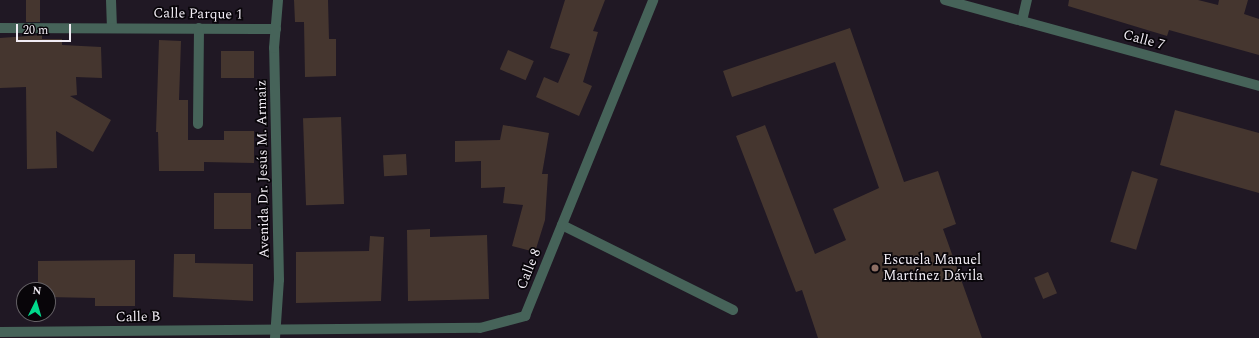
<!DOCTYPE html>
<html>
<head>
<meta charset="utf-8">
<style>
  body { margin:0 }
  #map { position:relative; width:1259px; height:338px; overflow:hidden; background:#201824; font-family:Spectral,serif }
  div>[style] { position:absolute }
  [style*='--x'] { left:calc(var(--x)*1px); top:calc(var(--y)*1px); width:calc(var(--w)*1px); rotate:calc(var(--a)*1deg) }
  .building>* { inset:0; background:#45362f; transform-origin:0 0 }
  .minor>* { height:10px; margin:-5px; padding:0 5px; transform-origin:5px; border-radius:5px; background:#466359 }
  .dots>* { width:11px; height:11px; translate:-50% -50%; box-sizing:border-box; border:2px solid #080509; border-radius:50% }
  span { translate:-50% -50%; white-space:nowrap; text-align:center; line-height:1.15; -webkit-text-stroke:3.5px #080509; paint-order:stroke }
  .street-label { font-size:14px; color:#f2edf5 }
  .poi-label { font-size:14px; color:#f2edf5 }
  .left { translate:0 -50%; text-align:left }
  .north { position:absolute; left:16px; top:282px; width:40px; height:40px; box-sizing:border-box; background:#080509; border:1px solid #666267; border-radius:50%; rotate:5deg; font-size:11px; font-weight:700; line-height:16px; text-align:center; color:#f2edf5 }
  .north::after { content:''; display:block; margin:auto; width:14px; height:18px; background:#00d98c; clip-path:polygon(50% 0,100% 100%,50% 72%,0 100%) }
  .scale { position:absolute; left:16px; top:24px; width:55px; height:18px; box-sizing:border-box; border:2px solid #f2edf5; border-top:0; padding-left:5px; font-size:12px; line-height:14px; white-space:nowrap; color:#f2edf5; -webkit-text-stroke:3px #080509; paint-order:stroke }
</style>
</head>
<body>
<div id="map">
  <div class="building">
    <div style="left:26px;top:0;width:14px;height:22px"></div>
    <div style="clip-path:polygon(294px 0,328px 0,329px 39px,336px 39px,336px 76px,305px 77px,304px 22px,295px 22px)"></div>
    <div style="clip-path:polygon(565px 0,605px 0,593px 31px,598px 32px,583px 82px,592px 86px,579px 116px,536px 97px,544px 77px,558px 83px,570px 54px,550px 48px)"></div>
    <div style="clip-path:polygon(1069px 0,1198px 0,1218px 5px,1219px 0,1248px 0,1244px 14px,1259px 19px,1259px 55px,1169px 30px,1167px 36px,1068px 6px)"></div>
    <div style="clip-path:polygon(850px 28px,904px 182px,938px 171px,956px 224px,943px 229px,982px 338px,818px 338px,802px 290px,796px 292px,736px 136px,765px 125px,815px 254px,846px 240px,833px 209px,879px 188px,835px 62px,732px 97px,723px 71px)"></div>
    <div style="clip-path:polygon(42px 35px,42px 39px,62px 39px,62px 45px,101px 47px,102px 78px,76px 77px,77px 95px,70px 96px,111px 120px,93px 152px,56px 131px,57px 168px,27px 169px,26px 87px,0 88px,0 38px)"></div>
    <div style="clip-path:polygon(159px 40px,181px 41px,179px 100px,188px 100px,188px 140px,224px 140px,224px 131px,254px 131px,254px 163px,204px 162px,204px 171px,159px 171px,158px 132px,156px 132px)"></div>
    <div style="left:508px;top:50px;width:28px;height:21px;rotate:23deg"></div>
    <div style="left:221px;top:51px;width:33px;height:27px"></div>
    <div style="clip-path:polygon(1175px 110px,1259px 133px,1259px 193px,1160px 165px)"></div>
    <div style="left:341px;top:117px;width:87px;height:38px;rotate:88deg"></div>
    <div style="clip-path:polygon(503px 125px,549px 133px,542px 174px,548px 174px,545px 220px,535px 252px,512px 246px,523px 205px,503px 203px,505px 187px,481px 188px,481px 161px,455px 162px,455px 141px,500px 140px)"></div>
    <div style="left:406px;top:154px;width:21px;height:23px;rotate:87deg"></div>
    <div style="left:1132px;top:171px;width:27px;height:74px;rotate:17deg"></div>
    <div style="left:214px;top:193px;width:37px;height:36px"></div>
    <div style="clip-path:polygon(430px 229px,430px 237px,487px 235px,489px 299px,408px 301px,407px 230px)"></div>
    <div style="clip-path:polygon(370px 236px,384px 237px,381px 301px,296px 303px,296px 252px,369px 251px)"></div>
    <div style="clip-path:polygon(174px 254px,195px 254px,195px 263px,253px 264px,253px 301px,173px 297px)"></div>
    <div style="clip-path:polygon(135px 260px,135px 306px,95px 306px,95px 298px,48px 297px,48px 290px,38px 290px,38px 261px)"></div>
    <div style="left:1048px;top:272px;width:23px;height:15px;rotate:67deg"></div>
  </div>
  <div class="minor">
    <div style="--x:111;--y:0;--w:27;--a:88"></div>
    <div style="--x:945;--y:0;--w:326;--a:15.3"></div>
    <div style="--x:1022;--y:21;--w:22;--a:-77"></div>
    <div style="--x:0;--y:28;--w:276;--a:0.2"></div>
    <div style="--x:198;--y:124;--w:96;--a:-89.4"></div>
    <div style="--x:562;--y:225;--w:191;--a:26.4"></div>
    <div style="--x:0;--y:332;--w:480;--a:-0.5"></div>
    <div style="--x:480;--y:328;--w:47;--a:-14.9"></div>
    <div style="--x:525;--y:316;--w:341;--a:-67.9"></div>
    <div style="--x:275;--y:338;--w:58;--a:-86.1"></div>
    <div style="--x:279;--y:280;--w:232;--a:-91.2"></div>
    <div style="--x:274;--y:48;--w:48;--a:-85.2"></div>
  </div>
  <div class="dots">
    <div style="left:875px;top:268px;background:#8d6e63"></div>
  </div>
  <div class="street-label">
    <span style="left:198px;top:14px;rotate:1deg">Calle Parque 1</span>
    <span style="left:1144px;top:40px;rotate:15deg">Calle 7</span>
    <span style="left:263px;top:169px;rotate:-91deg">Avenida Dr. Jesús M. Armaiz</span>
    <span style="left:529px;top:269px;rotate:-68deg">Calle 8</span>
    <span style="left:138px;top:317px;rotate:-1deg">Calle B</span>
  </div>
  <div class="poi-label">
    <span class="left" style="left:883px;top:268px">Escuela Manuel<br>Martínez Dávila</span>
  </div>
  <div class="north">N</div>
  <div class="scale">20 m</div>
</div>
</body>
</html>
